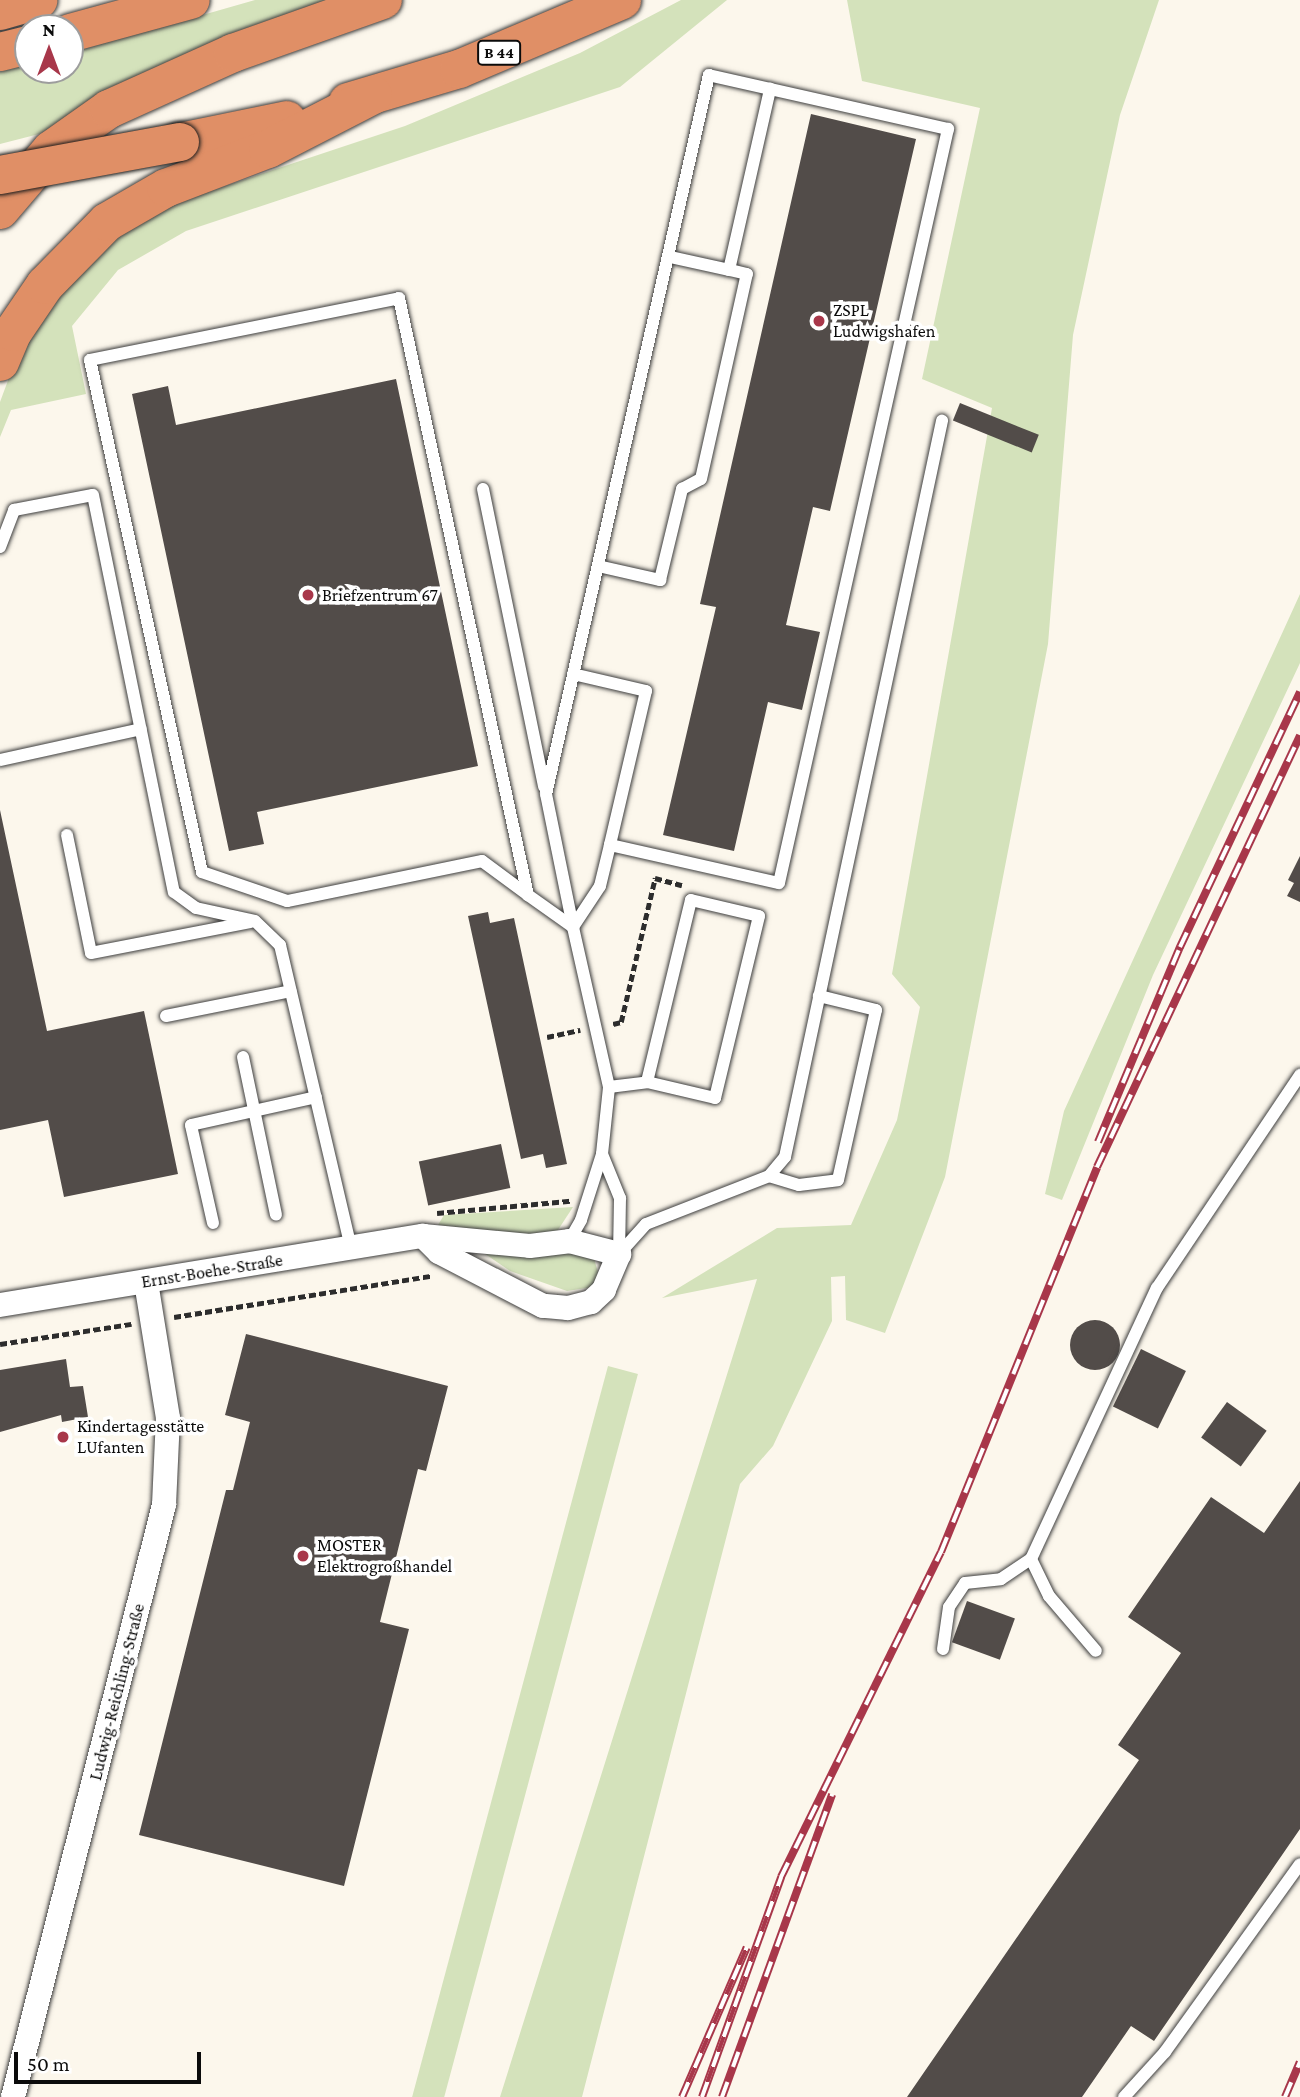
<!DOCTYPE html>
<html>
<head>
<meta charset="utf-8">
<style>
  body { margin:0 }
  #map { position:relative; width:1300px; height:2097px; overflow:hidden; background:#fcf7ec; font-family:"Crimson Pro",serif }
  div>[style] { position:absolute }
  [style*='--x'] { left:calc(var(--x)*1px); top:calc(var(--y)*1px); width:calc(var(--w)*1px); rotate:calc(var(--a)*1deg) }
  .green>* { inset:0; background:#d4e2bb; transform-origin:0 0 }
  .building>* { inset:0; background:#524c49; transform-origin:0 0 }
  .round { border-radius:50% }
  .path>* { height:4.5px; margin-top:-2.25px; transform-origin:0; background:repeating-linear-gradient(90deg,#2d2d2d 0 7px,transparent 0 10.5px) }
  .roads { filter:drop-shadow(0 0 2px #3e3e3e) drop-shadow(0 0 2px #3e3e3e) }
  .lane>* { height:12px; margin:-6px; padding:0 6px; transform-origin:6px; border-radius:6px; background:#fff }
  .street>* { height:24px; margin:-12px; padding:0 12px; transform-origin:12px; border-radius:12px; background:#fff }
  .highway>* { height:38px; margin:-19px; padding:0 19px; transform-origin:19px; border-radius:19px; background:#e08f66 }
  .rail>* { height:8px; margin-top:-4px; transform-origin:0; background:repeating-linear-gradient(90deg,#fff 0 16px,#a8374a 0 32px); box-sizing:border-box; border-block:2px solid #a8374a }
  .bridges { filter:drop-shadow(0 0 2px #1c1c1c) drop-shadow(0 0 2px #1c1c1c) }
  .highway-bridge>* { height:38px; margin:-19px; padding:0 19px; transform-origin:19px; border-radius:19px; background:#e08f66 }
  .dots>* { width:19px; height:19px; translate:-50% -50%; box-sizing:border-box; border:4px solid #fff; border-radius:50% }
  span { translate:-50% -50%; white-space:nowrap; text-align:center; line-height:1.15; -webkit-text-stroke:7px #fff; paint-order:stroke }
  .shield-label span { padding:2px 5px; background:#fff; border:2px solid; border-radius:5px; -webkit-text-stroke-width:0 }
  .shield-label { font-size:16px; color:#0b0b0b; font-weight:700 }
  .poi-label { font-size:18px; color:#0b0b0b }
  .left { translate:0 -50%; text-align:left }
  .street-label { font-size:18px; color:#0b0b0b }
  .north { position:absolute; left:14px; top:14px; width:70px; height:70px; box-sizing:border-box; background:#fff; border:2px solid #9d9d9d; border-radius:50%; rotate:0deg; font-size:19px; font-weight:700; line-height:28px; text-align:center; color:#0b0b0b }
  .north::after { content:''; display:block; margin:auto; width:24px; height:32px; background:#a8374a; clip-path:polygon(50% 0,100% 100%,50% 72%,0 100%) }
  .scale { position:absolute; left:14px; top:2052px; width:187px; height:32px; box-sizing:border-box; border:4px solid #0b0b0b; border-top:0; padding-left:9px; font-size:21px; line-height:24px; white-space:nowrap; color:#0b0b0b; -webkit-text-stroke:5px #fff; paint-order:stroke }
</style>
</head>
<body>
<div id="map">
  <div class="green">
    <div style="clip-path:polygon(255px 0,344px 0,253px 32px,39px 134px,0 144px,0 72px,28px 64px,28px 70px,70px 70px,70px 53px)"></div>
    <div style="clip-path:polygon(681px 0,727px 0,620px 87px,186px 231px,118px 270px,72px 326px,86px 394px,11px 410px,0 437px,0 402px,10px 375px,59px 291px,95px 254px,145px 219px,186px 199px,405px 126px,580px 53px)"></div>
    <div style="clip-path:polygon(847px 0,1159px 0,1120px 115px,1073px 335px,1048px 644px,945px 1177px,885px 1333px,846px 1320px,845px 1276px,831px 1277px,832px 1321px,773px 1446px,740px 1484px,582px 2097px,500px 2097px,757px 1279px,662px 1298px,777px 1228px,851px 1225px,897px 1120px,920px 1007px,892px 974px,992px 408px,922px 379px,980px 108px,862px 81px)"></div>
    <div style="clip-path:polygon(1300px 594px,1300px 663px,1153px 975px,1062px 1200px,1045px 1194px,1064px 1111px)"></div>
    <div style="clip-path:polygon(573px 1207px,556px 1233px,532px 1236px,438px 1225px,444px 1215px)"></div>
    <div style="clip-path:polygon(475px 1247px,559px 1250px,594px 1259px,598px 1272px,593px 1287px,567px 1291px,510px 1271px)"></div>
    <div style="left:608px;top:1366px;width:31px;height:766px;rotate:15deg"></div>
  </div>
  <div class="building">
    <div style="clip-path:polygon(811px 114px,916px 139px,830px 511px,813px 507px,786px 625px,820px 632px,802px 710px,768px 702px,734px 851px,663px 835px,716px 607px,700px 604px)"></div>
    <div style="clip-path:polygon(396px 379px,478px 766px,257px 812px,264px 844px,229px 851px,132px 394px,168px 386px,176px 425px)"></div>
    <div style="left:960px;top:403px;width:85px;height:19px;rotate:22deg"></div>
    <div style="clip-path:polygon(0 810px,47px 1031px,144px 1011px,178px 1174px,64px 1197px,48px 1120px,0 1130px)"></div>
    <div style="clip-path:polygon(1300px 856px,1300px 902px,1287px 896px,1294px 883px,1288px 880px)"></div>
    <div style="clip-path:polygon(488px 912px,490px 923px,514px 918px,567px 1164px,546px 1168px,543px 1154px,521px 1159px,468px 916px)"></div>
    <div style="left:501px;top:1144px;width:45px;height:84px;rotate:78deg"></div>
    <div class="round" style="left:1070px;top:1320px;width:50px;height:50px"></div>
    <div style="clip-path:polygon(246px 1334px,448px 1386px,426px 1471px,418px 1469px,380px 1622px,409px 1629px,344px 1886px,139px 1835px,226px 1490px,233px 1490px,250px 1422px,225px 1415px)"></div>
    <div style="left:1141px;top:1349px;width:50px;height:64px;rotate:26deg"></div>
    <div style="clip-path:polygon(66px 1359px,70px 1387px,83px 1386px,88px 1417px,62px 1422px,61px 1415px,0 1432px,0 1370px)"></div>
    <div style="left:1227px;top:1402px;width:49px;height:44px;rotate:36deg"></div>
    <div style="clip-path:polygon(1300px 1481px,1300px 1829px,1154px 2041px,1131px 2026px,1082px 2097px,907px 2097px,1139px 1760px,1118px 1745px,1181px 1653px,1128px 1617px,1211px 1497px,1264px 1533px)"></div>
    <div style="left:967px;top:1601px;width:51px;height:44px;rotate:20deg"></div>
  </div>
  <div class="path">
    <div style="--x:613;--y:1024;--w:8;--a:-14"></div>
    <div style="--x:621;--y:1022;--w:148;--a:-76.7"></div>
    <div style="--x:655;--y:878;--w:28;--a:15"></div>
    <div style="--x:547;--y:1037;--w:34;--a:-12"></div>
    <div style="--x:437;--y:1213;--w:134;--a:-5.2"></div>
    <div style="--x:174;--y:1317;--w:260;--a:-9.1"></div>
    <div style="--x:0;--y:1344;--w:133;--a:-8.7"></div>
  </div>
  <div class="roads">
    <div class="lane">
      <div style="--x:670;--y:257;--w:60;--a:12.4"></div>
      <div style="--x:483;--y:489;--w:304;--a:78.4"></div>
      <div style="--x:0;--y:547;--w:40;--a:-69"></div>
      <div style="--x:14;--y:510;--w:80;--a:-10.8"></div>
      <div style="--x:93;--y:495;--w:405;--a:78.5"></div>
      <div style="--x:174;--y:892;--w:27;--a:36"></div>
      <div style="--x:196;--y:908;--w:60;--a:12.4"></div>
      <div style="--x:255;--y:921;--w:35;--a:44"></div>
      <div style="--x:280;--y:945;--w:311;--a:76.8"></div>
      <div style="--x:598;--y:566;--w:64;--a:12.7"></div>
      <div style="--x:660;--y:580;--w:94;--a:-76.4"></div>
      <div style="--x:682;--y:489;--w:21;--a:-28"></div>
      <div style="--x:701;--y:479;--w:210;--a:-77.4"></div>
      <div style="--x:747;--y:274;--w:18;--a:-167"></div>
      <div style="--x:729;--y:270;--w:186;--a:-77.2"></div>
      <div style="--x:573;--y:674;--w:75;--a:13.1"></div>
      <div style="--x:646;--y:691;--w:158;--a:103.2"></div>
      <div style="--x:0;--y:760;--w:144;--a:-12.4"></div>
      <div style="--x:67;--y:835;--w:120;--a:78.5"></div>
      <div style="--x:91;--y:953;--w:162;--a:-11"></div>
      <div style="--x:528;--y:895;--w:57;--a:-143.5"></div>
      <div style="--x:482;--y:861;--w:199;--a:168.4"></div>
      <div style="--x:287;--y:901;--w:90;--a:-161.2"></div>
      <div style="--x:202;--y:872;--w:524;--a:-102.34"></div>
      <div style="--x:90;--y:360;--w:315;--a:-11.3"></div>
      <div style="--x:399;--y:298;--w:611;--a:77.81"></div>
      <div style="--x:528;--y:895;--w:55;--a:35.4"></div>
      <div style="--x:166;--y:1016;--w:127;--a:-11.3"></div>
      <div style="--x:243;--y:1057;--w:161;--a:78.2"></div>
      <div style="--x:609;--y:1087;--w:38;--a:-7"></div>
      <div style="--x:647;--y:1082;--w:70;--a:13.2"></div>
      <div style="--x:715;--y:1098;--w:187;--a:-76.4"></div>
      <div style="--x:759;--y:916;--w:70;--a:-166.8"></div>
      <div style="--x:691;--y:900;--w:187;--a:103.6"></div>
      <div style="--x:602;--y:1154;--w:48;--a:67.8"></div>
      <div style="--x:620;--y:1198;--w:55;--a:91"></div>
      <div style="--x:769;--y:1176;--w:31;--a:17"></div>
      <div style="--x:799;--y:1185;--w:39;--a:-7"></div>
      <div style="--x:838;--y:1180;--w:174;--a:-77.4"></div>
      <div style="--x:876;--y:1010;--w:59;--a:-166.2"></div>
      <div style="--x:213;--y:1223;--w:100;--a:-102.7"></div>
      <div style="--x:191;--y:1125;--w:128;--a:-12.6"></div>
      <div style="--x:569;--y:1241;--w:24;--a:-60"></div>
      <div style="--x:581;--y:1220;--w:69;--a:-72.3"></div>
      <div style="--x:602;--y:1154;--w:67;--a:-84"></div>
      <div style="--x:609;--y:1087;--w:164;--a:-102.7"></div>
      <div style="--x:573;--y:927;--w:49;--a:-56.6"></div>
      <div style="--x:600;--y:886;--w:42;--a:-76.3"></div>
      <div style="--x:610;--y:845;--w:173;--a:12.7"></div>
      <div style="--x:779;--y:883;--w:773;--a:-77.37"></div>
      <div style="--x:948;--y:129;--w:245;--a:-167.3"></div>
      <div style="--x:709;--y:75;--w:737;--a:102.77"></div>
      <div style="--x:546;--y:794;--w:136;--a:78.5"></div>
      <div style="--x:619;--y:1254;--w:40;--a:-48"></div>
      <div style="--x:646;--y:1224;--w:132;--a:-21.3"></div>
      <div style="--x:769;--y:1176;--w:25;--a:-50"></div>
      <div style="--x:785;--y:1157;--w:753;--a:-77.96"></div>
      <div style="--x:1031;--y:1559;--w:41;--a:64.1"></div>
      <div style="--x:1049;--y:1596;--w:72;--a:49.5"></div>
      <div style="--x:943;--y:1649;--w:42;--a:-81.9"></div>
      <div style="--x:949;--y:1607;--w:29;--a:-56"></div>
      <div style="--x:965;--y:1583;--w:36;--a:-6"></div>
      <div style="--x:1001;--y:1579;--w:36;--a:-34"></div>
      <div style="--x:1031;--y:1559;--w:299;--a:-65.1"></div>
      <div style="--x:1157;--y:1288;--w:257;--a:-56.1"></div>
      <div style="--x:1124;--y:2097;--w:61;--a:-47.7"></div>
      <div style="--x:1165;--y:2052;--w:231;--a:-54.3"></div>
    </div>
    <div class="street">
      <div style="--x:0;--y:1305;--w:429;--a:-9.3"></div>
      <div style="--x:423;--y:1236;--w:107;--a:5.3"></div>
      <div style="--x:530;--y:1246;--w:39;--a:-7"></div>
      <div style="--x:569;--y:1241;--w:52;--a:14.6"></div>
      <div style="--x:619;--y:1254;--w:39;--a:113"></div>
      <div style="--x:604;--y:1290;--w:18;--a:137"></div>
      <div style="--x:591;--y:1302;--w:24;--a:165"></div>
      <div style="--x:568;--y:1308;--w:25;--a:-175"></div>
      <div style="--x:543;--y:1306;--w:117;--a:-152.6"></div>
      <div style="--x:439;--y:1252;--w:23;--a:-135"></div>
      <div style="--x:13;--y:2097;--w:611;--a:-75.69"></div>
      <div style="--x:164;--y:1505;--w:87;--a:-87.4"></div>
      <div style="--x:168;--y:1418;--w:138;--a:-99.2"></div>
    </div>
    <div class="highway">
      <div style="--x:0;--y:11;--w:40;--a:-16"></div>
      <div style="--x:70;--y:33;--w:125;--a:-15.3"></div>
      <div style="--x:0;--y:52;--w:29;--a:-14"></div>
      <div style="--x:348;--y:102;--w:116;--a:-16.6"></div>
      <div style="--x:459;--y:69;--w:177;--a:-22.9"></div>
      <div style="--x:180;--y:142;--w:109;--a:-11.6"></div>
      <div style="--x:0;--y:210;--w:79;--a:-49.6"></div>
      <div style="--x:51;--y:150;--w:71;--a:-35.3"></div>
      <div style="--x:109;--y:109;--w:136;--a:-24.3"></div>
      <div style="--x:233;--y:53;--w:159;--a:-19.5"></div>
      <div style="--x:0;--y:362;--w:33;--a:-67"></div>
      <div style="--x:13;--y:332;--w:57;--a:-55.8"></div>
      <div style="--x:45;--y:285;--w:88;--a:-45.5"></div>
      <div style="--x:107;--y:222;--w:68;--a:-30"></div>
      <div style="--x:166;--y:188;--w:109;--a:-20.9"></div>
      <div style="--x:268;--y:149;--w:118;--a:-27.2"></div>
    </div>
  </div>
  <div class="rail">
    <div style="--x:1098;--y:1142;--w:212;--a:-67.2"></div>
    <div style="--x:1180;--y:947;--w:282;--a:-64.8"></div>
    <div style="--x:682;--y:2097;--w:163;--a:-66.6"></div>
    <div style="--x:702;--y:2097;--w:234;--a:-70.2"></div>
    <div style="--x:781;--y:1877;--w:362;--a:-63.8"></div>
    <div style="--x:941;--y:1552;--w:415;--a:-67.9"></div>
    <div style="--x:1097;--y:1167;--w:477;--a:-64.8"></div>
    <div style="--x:722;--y:2097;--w:322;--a:-70"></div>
    <div style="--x:1285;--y:2097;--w:38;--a:-67"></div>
  </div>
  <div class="bridges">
    <div class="highway-bridge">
      <div style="--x:0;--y:175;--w:183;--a:-10.4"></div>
    </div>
  </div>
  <div class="dots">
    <div style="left:819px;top:321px;background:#a8374a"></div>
    <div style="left:308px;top:595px;background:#a8374a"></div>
    <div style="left:63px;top:1437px;background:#a8374a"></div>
    <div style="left:303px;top:1556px;background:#a8374a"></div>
  </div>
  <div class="shield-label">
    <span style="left:499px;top:53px">B 44</span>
  </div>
  <div class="poi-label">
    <span class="left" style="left:833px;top:321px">ZSPL<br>Ludwigshafen</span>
    <span class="left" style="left:322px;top:595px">Briefzentrum 67</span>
    <span class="left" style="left:77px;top:1437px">Kindertagesstätte<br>LUfanten</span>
    <span class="left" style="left:317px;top:1556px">MOSTER<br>Elektrogroßhandel</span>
  </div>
  <div class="street-label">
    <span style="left:212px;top:1271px;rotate:-9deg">Ernst-Boehe-Straße</span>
    <span style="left:117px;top:1692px;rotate:-76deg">Ludwig-Reichling-Straße</span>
  </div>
  <div class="north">N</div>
  <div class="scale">50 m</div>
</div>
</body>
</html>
